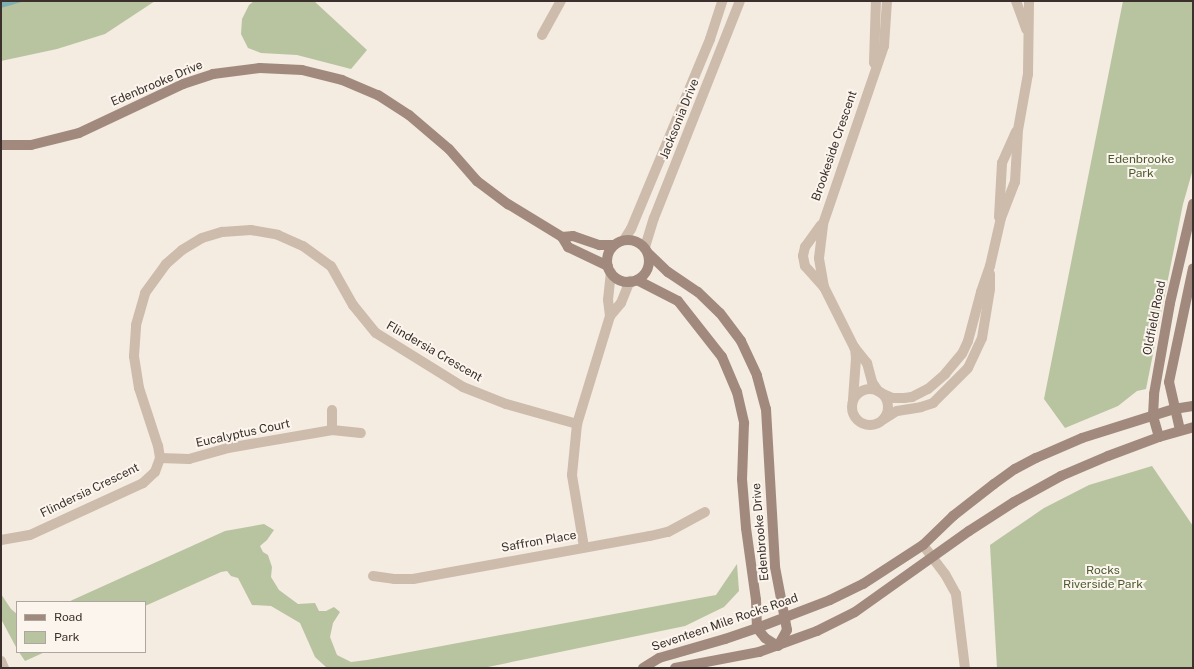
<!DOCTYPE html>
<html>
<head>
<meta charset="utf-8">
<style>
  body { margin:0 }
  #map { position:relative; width:1194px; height:669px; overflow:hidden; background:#f4ebe1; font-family:"Public Sans",sans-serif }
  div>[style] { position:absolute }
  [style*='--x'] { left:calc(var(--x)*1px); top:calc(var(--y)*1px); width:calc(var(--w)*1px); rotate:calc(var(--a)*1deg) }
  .green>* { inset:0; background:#b8c4a0 }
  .water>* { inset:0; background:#7fb0b2 }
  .street>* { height:10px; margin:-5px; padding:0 5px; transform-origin:5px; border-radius:5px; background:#cdbbac }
  .street>.ring { margin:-5px; padding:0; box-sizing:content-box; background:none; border:10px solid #cdbbac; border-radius:50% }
  .secondary>* { height:10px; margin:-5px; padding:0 5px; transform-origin:5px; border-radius:5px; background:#a18a7d }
  .secondary>.ring { margin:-5px; padding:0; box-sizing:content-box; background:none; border:10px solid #a18a7d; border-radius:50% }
  span { translate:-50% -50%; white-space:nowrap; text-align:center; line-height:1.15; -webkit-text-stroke:4px #fbf5ee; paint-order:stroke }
  .street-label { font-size:12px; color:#3b302b }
  .park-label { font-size:12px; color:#4a5a2e }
  .frame { position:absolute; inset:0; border:2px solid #3b302b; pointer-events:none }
  .legend { position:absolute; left:16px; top:601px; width:130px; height:52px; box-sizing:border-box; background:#fbf5ee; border:1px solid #aea6a0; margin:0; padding:5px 7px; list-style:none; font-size:12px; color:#3b302b }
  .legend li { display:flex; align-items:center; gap:8px; height:20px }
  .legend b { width:20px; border:1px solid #aea6a0 }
</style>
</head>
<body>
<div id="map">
  <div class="green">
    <div style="clip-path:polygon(1px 1px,155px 1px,105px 34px,57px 49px,1px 61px)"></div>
    <div style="clip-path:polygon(254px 1px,314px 1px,367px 50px,351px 69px,297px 55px,261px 53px,248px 48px,241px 34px,242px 19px,249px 5px)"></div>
    <div style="clip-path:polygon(1123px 1px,1193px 1px,1193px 169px,1183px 204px,1146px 389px,1137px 391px,1118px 406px,1065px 428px,1044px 399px)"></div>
    <div style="clip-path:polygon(1152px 466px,1193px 526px,1193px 668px,997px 668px,990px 545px,1044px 508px,1089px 485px)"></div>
    <div style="clip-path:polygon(264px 524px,274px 530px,267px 540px,260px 546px,263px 552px,268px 555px,272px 567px,271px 577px,279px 590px,298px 604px,315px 603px,319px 611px,326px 611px,334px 607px,340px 612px,333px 623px,330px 637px,337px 655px,351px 662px,367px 660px,716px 595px,737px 564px,739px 591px,724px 607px,685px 626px,483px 668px,327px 668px,315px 657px,300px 623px,271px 606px,252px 605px,238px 578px,231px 576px,227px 571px,221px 572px,145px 606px,145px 602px,68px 602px,225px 531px)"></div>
    <div style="clip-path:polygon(1px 594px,11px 609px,17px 614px,17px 649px,1px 619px)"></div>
    <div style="clip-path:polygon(19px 652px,45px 652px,25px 661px)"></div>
  </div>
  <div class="water">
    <div style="clip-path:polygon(1px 1px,25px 1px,1px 8px)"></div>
  </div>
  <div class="street">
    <div style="--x:1016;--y:1;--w:30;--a:70"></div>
    <div style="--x:542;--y:35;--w:39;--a:-61"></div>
    <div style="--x:874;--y:63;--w:62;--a:-88.2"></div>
    <div style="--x:999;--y:217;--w:54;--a:-86.8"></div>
    <div style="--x:1002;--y:163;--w:34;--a:-66"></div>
    <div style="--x:821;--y:225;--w:27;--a:126"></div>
    <div style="--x:805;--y:247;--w:9;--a:103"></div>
    <div style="--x:803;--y:256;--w:10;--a:79"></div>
    <div style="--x:805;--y:266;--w:28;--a:48"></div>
    <div style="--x:824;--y:287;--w:67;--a:63.4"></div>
    <div style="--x:854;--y:347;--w:21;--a:51"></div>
    <div style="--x:867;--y:363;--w:20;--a:75"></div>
    <div style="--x:872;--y:382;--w:11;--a:56"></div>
    <div style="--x:624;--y:240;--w:13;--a:-58"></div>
    <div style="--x:631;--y:229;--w:206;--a:-67.4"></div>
    <div style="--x:710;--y:39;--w:40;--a:-72"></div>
    <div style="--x:645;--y:247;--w:30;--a:-73"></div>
    <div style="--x:654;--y:218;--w:233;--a:-68.4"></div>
    <div style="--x:824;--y:287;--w:29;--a:-100"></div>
    <div style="--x:819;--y:258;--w:34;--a:-83"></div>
    <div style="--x:823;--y:224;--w:188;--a:-71.1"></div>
    <div style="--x:884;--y:46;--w:45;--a:-86.2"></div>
    <div style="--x:610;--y:316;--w:16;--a:-97"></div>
    <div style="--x:608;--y:300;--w:28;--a:-84"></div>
    <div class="ring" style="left:852px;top:389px;width:26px;height:26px"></div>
    <div style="--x:881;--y:393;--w:12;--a:24"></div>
    <div style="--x:892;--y:398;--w:12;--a:0"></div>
    <div style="--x:904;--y:398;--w:8;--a:-7"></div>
    <div style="--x:912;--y:397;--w:18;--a:-27"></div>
    <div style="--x:928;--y:389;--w:23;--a:-41"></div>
    <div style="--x:945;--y:374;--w:26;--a:-50"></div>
    <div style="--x:962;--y:354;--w:14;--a:-65"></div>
    <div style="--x:968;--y:341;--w:51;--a:-75.1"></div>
    <div style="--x:981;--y:292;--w:28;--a:-71"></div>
    <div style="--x:990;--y:266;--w:49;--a:-77.1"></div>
    <div style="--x:1001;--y:218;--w:39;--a:-69"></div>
    <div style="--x:1015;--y:182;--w:52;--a:-86.7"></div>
    <div style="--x:1018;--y:130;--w:57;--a:-79.9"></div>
    <div style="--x:1028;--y:74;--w:73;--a:-89.2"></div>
    <div style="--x:853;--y:400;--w:42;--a:-85.9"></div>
    <div style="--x:856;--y:358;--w:10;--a:-96"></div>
    <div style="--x:884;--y:419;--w:15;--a:-32"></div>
    <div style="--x:897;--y:411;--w:24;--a:-9"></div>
    <div style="--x:921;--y:407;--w:13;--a:-18"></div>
    <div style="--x:933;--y:403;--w:49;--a:-45"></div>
    <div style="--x:968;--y:368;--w:33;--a:-65"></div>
    <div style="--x:982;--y:338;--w:50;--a:-80.7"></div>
    <div style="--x:990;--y:289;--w:15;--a:-90"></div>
    <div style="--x:332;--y:430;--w:20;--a:-90"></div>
    <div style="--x:160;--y:458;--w:29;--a:2"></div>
    <div style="--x:189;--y:459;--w:41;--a:-15.8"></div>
    <div style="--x:228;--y:448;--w:106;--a:-9.8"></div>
    <div style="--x:332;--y:430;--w:29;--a:6"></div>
    <div style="--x:1;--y:540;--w:29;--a:-10"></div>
    <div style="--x:30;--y:535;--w:124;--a:-24.7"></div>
    <div style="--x:143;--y:483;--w:16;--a:-43"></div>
    <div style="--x:155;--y:472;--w:15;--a:-70"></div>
    <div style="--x:160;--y:458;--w:12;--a:-99"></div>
    <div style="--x:158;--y:446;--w:61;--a:-108.1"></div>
    <div style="--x:139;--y:388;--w:32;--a:-99"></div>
    <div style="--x:134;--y:356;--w:31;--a:-86"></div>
    <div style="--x:136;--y:325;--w:33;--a:-74"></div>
    <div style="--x:145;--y:293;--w:36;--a:-54"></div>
    <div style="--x:166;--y:264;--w:21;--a:-41"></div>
    <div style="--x:182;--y:250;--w:23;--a:-31"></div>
    <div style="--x:202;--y:238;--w:21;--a:-17"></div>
    <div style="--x:222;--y:232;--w:29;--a:-4"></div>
    <div style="--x:251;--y:230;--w:27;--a:10"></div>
    <div style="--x:278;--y:235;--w:27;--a:24"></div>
    <div style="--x:303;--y:246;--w:34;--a:36"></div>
    <div style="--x:331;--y:266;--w:45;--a:60.6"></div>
    <div style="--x:353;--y:305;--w:36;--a:51"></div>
    <div style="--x:376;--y:333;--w:102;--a:31.8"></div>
    <div style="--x:463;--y:387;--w:46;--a:21.6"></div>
    <div style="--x:506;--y:404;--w:74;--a:15.7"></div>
    <div style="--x:923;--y:545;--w:36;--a:53"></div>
    <div style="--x:945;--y:574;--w:23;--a:61"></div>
    <div style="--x:956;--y:594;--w:75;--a:83.1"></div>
    <div style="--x:584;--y:547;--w:73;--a:-99.5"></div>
    <div style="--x:572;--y:475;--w:51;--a:-84.4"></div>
    <div style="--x:577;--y:424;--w:113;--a:-73"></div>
    <div style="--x:610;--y:316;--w:17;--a:-50"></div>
    <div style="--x:621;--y:303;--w:24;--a:-68"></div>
    <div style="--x:373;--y:576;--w:21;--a:8"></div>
    <div style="--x:394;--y:579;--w:19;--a:0"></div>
    <div style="--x:413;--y:579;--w:241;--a:-10.3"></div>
    <div style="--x:650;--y:536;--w:18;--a:-13"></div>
    <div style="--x:668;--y:532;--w:42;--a:-28.4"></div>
    <div style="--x:1;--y:661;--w:8;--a:67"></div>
  </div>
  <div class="secondary">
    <div style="--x:1;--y:145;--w:30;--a:0"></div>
    <div style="--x:31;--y:145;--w:49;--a:-14"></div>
    <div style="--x:79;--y:133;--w:115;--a:-25.2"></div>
    <div style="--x:183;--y:84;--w:32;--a:-18"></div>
    <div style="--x:213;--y:74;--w:47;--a:-7.3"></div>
    <div style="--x:260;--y:68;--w:42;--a:2.7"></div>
    <div style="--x:302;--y:70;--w:41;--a:14"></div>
    <div style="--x:342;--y:80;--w:39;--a:23"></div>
    <div style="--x:378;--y:95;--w:37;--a:33"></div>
    <div style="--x:409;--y:115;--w:52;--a:40.4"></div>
    <div style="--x:449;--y:149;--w:43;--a:48.8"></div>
    <div style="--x:477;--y:181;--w:39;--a:37"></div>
    <div style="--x:508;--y:204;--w:63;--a:31.4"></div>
    <div style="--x:562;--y:237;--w:12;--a:59"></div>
    <div style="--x:568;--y:247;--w:44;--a:25.4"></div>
    <div style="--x:562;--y:237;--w:11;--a:-5"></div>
    <div style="--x:573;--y:236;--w:28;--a:19"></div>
    <div style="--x:599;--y:245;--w:15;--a:0"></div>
    <div class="ring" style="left:607px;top:240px;width:32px;height:32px"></div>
    <div style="--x:648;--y:253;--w:28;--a:44"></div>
    <div style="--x:668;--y:272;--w:36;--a:34"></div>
    <div style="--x:698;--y:292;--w:30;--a:44"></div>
    <div style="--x:720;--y:313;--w:35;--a:53"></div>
    <div style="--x:741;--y:341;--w:38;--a:65"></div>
    <div style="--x:757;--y:376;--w:34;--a:75"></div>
    <div style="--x:766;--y:409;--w:158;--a:86.7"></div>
    <div style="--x:775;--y:567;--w:64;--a:79.2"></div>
    <div style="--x:787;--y:630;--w:18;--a:119"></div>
    <div style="--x:637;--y:280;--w:46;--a:27.1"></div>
    <div style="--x:678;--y:301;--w:71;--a:51.8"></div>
    <div style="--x:722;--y:357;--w:38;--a:67"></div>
    <div style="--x:737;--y:392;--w:32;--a:77"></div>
    <div style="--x:744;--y:423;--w:56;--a:92"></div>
    <div style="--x:742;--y:479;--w:49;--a:85.3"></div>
    <div style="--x:746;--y:528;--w:73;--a:82.1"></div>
    <div style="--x:756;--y:600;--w:28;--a:88"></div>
    <div style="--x:757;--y:628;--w:13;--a:51"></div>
    <div style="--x:765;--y:638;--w:15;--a:32"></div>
    <div style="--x:1180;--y:430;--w:49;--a:-102.9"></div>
    <div style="--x:1169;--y:382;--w:116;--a:-78.1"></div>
    <div style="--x:1159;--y:437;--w:22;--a:-106"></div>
    <div style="--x:1153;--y:416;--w:22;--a:-87"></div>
    <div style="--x:1154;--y:394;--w:92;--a:-80"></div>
    <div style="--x:1170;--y:303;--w:102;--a:-76.9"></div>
    <div style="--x:643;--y:668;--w:19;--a:-32"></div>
    <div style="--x:659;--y:658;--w:69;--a:-16.1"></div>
    <div style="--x:725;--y:639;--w:34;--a:-19"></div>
    <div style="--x:757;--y:628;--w:78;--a:-21"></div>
    <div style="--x:830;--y:600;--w:37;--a:-26"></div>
    <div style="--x:863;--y:584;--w:72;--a:-33"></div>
    <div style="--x:923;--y:545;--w:42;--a:-44"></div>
    <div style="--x:953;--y:516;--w:52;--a:-38"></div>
    <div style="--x:994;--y:484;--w:26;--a:-36"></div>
    <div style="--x:1015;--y:469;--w:24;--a:-28"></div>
    <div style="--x:1036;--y:458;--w:50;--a:-23.5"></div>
    <div style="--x:1082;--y:438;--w:96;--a:-17.5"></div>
    <div style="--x:1174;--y:409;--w:19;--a:-9"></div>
    <div style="--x:675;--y:668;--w:86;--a:-10.8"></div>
    <div style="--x:759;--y:652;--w:62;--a:-19.9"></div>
    <div style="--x:817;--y:631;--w:42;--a:-26.6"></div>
    <div style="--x:855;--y:612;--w:140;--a:-35.4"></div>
    <div style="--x:969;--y:531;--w:54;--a:-32.8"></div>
    <div style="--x:1014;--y:502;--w:54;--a:-29"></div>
    <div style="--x:1061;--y:476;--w:51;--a:-23.1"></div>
    <div style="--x:1108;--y:456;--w:54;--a:-20.4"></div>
    <div style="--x:1159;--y:437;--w:35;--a:-16"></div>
  </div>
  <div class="street-label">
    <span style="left:157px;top:84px;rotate:-23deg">Edenbrooke Drive</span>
    <span style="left:680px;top:119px;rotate:-68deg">Jacksonia Drive</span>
    <span style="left:835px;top:146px;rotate:-71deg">Brookeside Crescent</span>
    <span style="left:1155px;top:318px;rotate:-79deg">Oldfield Road</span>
    <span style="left:434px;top:352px;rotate:30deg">Flindersia Crescent</span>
    <span style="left:243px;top:434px;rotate:-12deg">Eucalyptus Court</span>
    <span style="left:90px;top:491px;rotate:-26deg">Flindersia Crescent</span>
    <span style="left:761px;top:532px;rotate:-95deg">Edenbrooke Drive</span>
    <span style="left:539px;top:542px;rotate:-10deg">Saffron Place</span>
    <span style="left:725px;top:623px;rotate:-19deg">Seventeen Mile Rocks Road</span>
  </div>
  <div class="park-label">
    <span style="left:1141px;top:167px">Edenbrooke<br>Park</span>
    <span style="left:1103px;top:578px">Rocks<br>Riverside Park</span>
  </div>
  <div class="frame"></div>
  <ul class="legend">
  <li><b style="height:5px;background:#a18a7d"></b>Road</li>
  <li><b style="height:11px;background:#b8c4a0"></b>Park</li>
  </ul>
</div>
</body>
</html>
